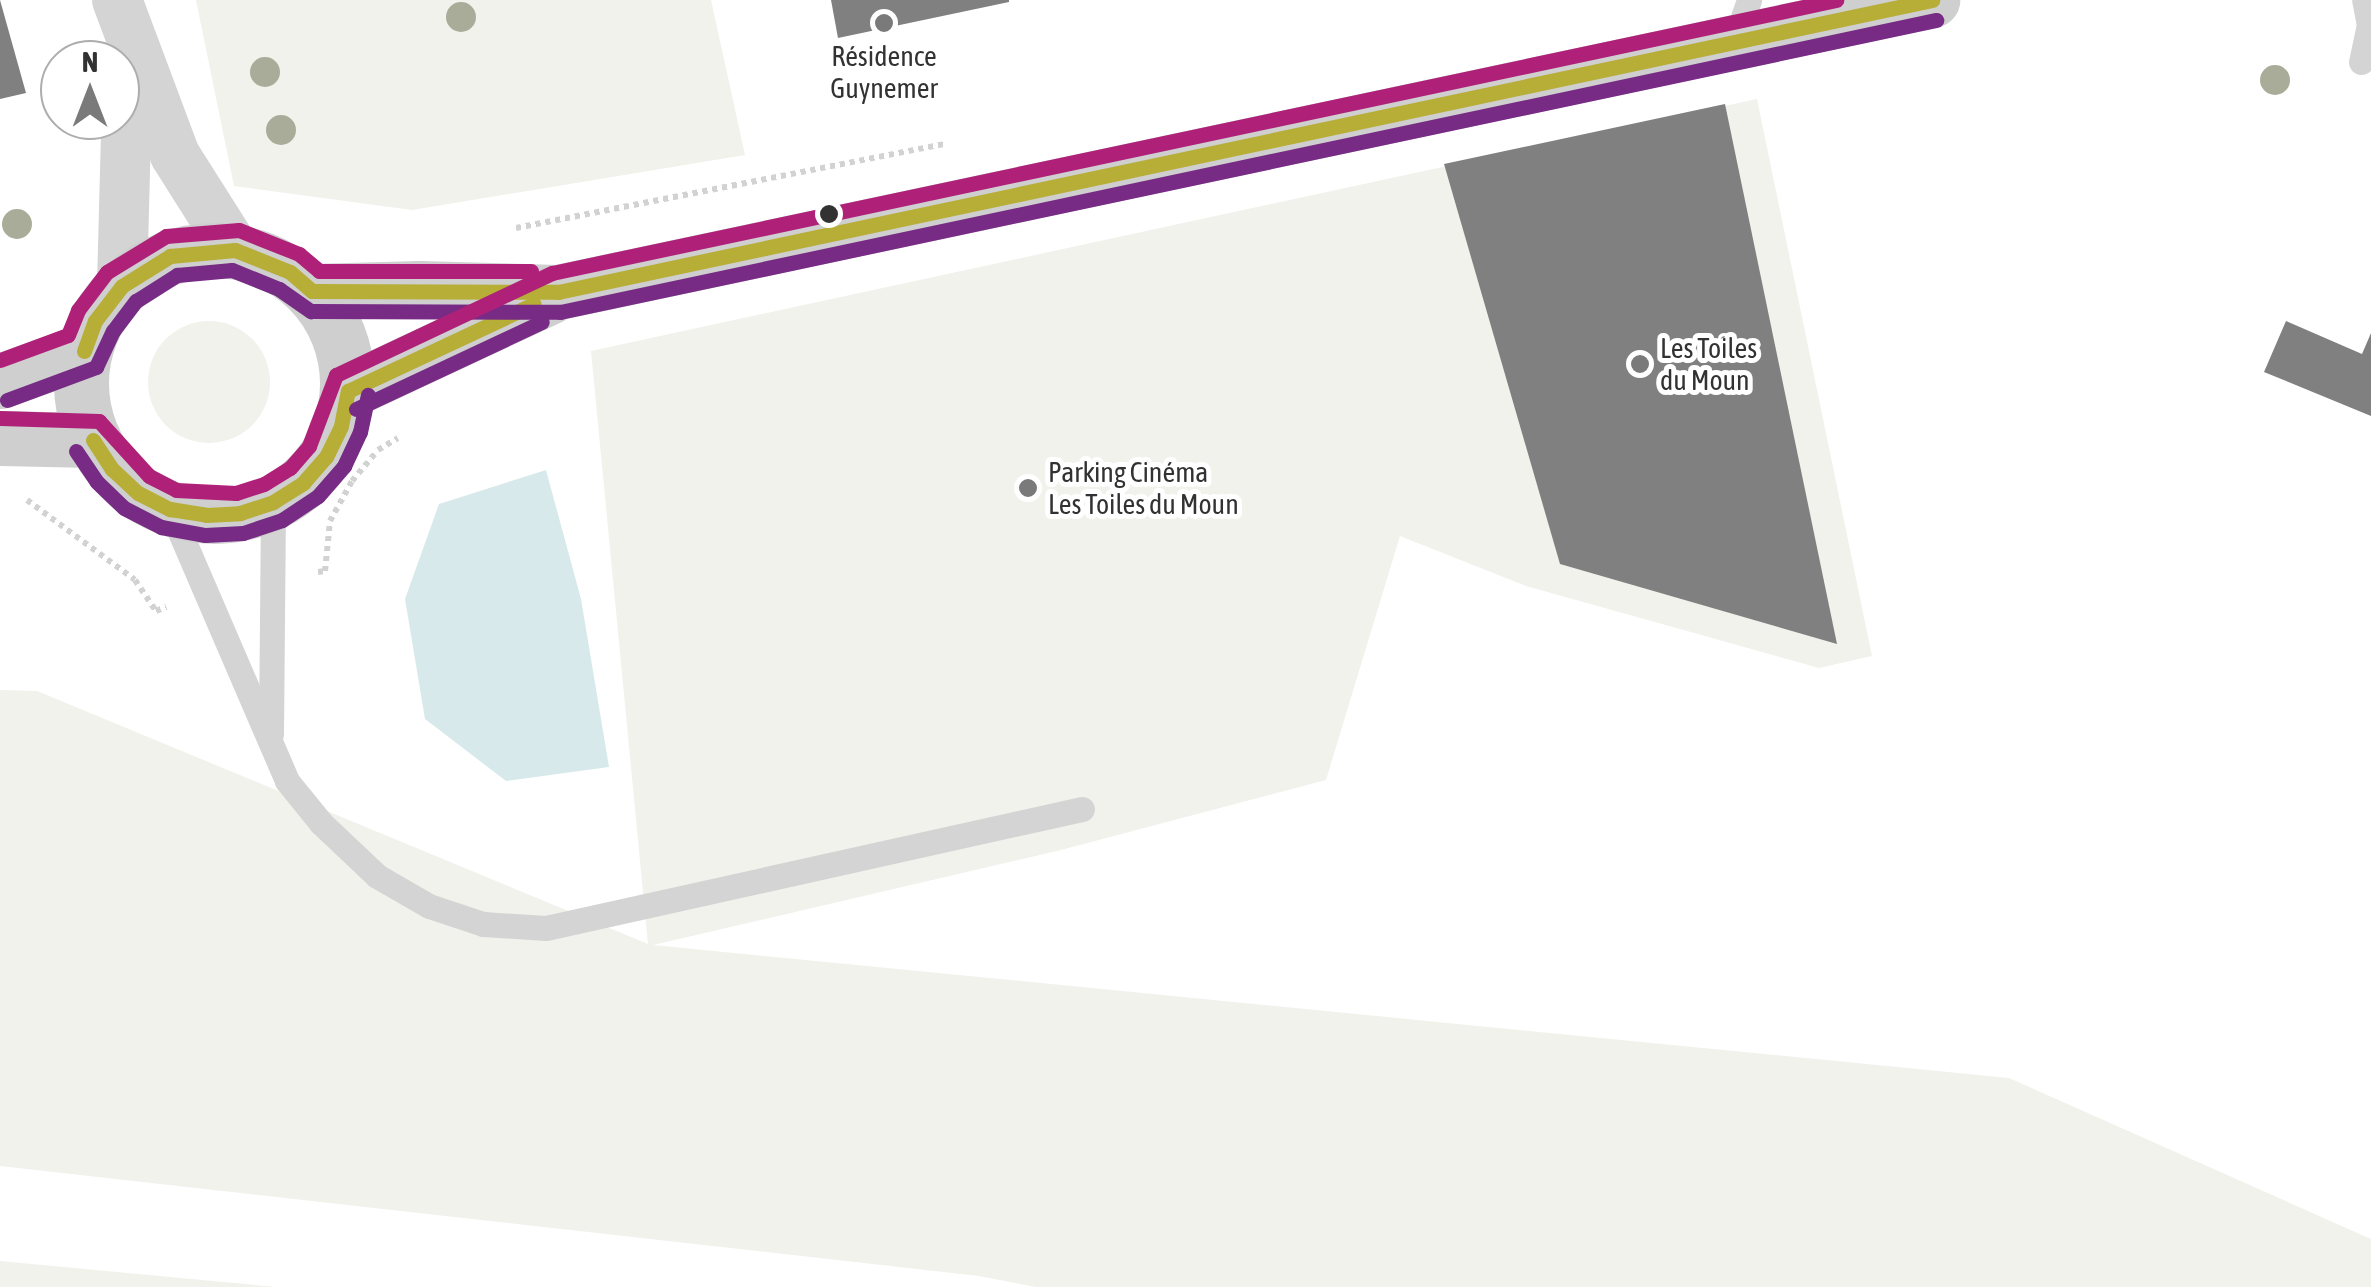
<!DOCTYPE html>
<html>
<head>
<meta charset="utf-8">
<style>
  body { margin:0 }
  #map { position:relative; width:2371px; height:1287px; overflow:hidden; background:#fff; font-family:"Asap Condensed",sans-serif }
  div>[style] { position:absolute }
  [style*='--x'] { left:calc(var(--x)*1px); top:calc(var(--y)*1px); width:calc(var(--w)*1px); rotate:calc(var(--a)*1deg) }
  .green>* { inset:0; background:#f1f2ec }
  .round { border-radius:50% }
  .water>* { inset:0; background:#d7e9ea }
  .building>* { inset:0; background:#808080 }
  .path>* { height:6px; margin-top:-3px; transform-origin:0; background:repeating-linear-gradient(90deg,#d2d2d2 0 5px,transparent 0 10px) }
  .lane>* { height:25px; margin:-12.5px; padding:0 12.5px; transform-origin:12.5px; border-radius:12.5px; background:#d4d4d4 }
  .street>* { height:50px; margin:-25px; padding:0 25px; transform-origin:25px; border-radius:25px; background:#d4d4d4 }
  .secondary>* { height:55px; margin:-27.5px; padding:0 27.5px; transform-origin:27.5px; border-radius:27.5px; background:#cfcfcf }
  .secondary>.ring { margin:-27.5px; padding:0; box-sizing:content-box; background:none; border:55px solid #cfcfcf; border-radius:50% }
  .bus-1>* { height:15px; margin:-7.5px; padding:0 7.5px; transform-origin:7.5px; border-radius:7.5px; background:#b6ae37 }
  .bus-2>* { height:15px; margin:-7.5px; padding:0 7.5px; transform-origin:7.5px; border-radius:7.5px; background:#772b85 }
  .bus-3>* { height:15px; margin:-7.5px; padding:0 7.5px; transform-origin:7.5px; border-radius:7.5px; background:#af2179 }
  .trees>* { width:30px; height:30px; margin:-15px; border-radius:50%; background:#a8ac98 }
  .dots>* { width:28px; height:28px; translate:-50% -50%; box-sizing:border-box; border:5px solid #fff; border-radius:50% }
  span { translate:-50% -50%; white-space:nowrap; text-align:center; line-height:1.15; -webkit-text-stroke:10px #fff; paint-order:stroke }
  .poi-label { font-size:28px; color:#323232 }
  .left { translate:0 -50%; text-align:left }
  .north { position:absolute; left:40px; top:40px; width:100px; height:100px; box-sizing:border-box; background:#fff; border:2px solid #adadad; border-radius:50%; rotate:0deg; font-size:28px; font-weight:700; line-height:40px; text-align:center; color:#323232 }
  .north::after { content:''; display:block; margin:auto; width:35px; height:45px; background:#7a7a7a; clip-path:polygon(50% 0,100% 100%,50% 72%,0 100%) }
</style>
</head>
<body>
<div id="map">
  <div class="green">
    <div style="clip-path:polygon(196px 0,711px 0,745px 155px,412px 210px,234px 186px)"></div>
    <div style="clip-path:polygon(1757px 99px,1872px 656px,1819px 668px,1526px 586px,1400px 536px,1326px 780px,1057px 851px,653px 945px,2009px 1078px,2371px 1239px,2371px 1287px,1036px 1287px,979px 1276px,0 1166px,0 690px,37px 691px,648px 944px,591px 351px)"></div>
    <div class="round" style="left:148px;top:321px;width:122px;height:122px"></div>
    <div style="clip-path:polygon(0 1261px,276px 1287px,0 1287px)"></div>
  </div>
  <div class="water">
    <div style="clip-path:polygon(546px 470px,581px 599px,609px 767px,506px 781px,425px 719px,405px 599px,439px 504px)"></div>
  </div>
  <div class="building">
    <div style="clip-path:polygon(0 0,26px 93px,0 99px)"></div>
    <div style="clip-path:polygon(831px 0,1009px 0,1009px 2px,838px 38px)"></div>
    <div style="clip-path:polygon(1725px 104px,1837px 644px,1560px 564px,1444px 164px)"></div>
    <div style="clip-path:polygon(2286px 321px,2362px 354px,2371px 333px,2371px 416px,2264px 372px)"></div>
  </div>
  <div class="path">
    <div style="--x:516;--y:228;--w:437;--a:-11.1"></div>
    <div style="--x:27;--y:500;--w:134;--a:36.5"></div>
    <div style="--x:135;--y:580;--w:37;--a:56"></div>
    <div style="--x:156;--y:611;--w:11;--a:-22"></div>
    <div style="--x:318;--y:572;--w:7;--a:-8"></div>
    <div style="--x:325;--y:571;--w:50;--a:-84.3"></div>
    <div style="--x:330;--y:521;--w:46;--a:-61.2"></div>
    <div style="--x:352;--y:481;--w:40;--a:-50"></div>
    <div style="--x:378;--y:450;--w:23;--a:-31"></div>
  </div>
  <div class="lane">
    <div style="--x:1734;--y:42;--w:45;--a:-70.3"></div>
    <div style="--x:2361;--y:62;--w:38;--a:-78"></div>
    <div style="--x:2369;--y:25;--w:25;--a:-101"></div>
    <div style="--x:170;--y:509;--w:296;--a:66.7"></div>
    <div style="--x:287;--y:781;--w:54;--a:51"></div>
    <div style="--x:321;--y:823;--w:77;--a:43.4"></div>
    <div style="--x:377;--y:876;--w:60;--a:30"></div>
    <div style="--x:429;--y:906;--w:57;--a:18.4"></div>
    <div style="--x:483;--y:924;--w:63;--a:3.6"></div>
    <div style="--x:546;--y:928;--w:549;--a:-12.52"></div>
    <div style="--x:271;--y:734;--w:232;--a:-89.5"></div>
  </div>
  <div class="street">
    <div style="--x:117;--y:0;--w:165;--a:69.5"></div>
    <div style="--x:175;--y:155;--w:112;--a:57.7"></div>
    <div style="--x:122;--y:286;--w:227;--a:-88.5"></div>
  </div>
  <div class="secondary">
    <div class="ring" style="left:81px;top:250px;width:211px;height:211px"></div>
    <div style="--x:312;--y:291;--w:107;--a:-1.6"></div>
    <div style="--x:419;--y:288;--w:139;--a:1.6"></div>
    <div style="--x:558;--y:292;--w:1405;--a:-12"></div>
    <div style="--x:0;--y:381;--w:89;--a:-19.7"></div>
    <div style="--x:348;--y:391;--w:224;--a:-25.1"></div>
    <div style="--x:0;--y:438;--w:93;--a:1.2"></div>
  </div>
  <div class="bus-1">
    <div style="--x:312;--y:291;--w:246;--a:0.2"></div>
    <div style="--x:558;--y:292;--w:1405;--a:-12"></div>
    <div style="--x:84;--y:351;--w:32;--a:-70"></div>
    <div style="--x:95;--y:321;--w:44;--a:-52.4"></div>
    <div style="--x:122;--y:286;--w:57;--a:-32"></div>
    <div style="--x:170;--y:256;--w:65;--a:-5.3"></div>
    <div style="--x:235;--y:250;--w:59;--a:21.8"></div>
    <div style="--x:290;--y:272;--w:29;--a:41"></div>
    <div style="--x:348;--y:391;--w:205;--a:-25.1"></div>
    <div style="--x:93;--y:440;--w:35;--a:57"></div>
    <div style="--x:112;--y:469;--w:35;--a:43"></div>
    <div style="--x:138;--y:493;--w:36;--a:27"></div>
    <div style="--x:170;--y:509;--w:36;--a:9"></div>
    <div style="--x:206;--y:515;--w:34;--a:-3"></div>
    <div style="--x:240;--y:513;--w:35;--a:-18"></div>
    <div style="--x:273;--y:502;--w:36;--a:-32"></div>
    <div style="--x:303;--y:483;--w:35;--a:-49"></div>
    <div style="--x:326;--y:457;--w:34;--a:-64"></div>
    <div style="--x:341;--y:426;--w:36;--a:-79"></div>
  </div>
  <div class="bus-2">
    <div style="--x:7;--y:400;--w:95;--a:-20.3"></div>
    <div style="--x:96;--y:367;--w:40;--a:-65"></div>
    <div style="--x:113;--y:331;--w:38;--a:-53"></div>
    <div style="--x:136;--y:301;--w:49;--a:-32.4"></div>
    <div style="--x:177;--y:275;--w:55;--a:-5.2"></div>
    <div style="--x:232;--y:270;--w:51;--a:22"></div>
    <div style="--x:279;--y:289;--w:39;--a:35"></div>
    <div style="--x:311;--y:311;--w:249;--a:0.2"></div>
    <div style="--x:560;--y:312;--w:1407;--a:-11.98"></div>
    <div style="--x:356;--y:409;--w:205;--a:-25.1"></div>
    <div style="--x:76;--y:451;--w:37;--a:56"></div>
    <div style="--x:97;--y:482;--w:37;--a:44"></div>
    <div style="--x:124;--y:508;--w:42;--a:27.2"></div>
    <div style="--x:161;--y:527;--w:45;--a:10.3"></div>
    <div style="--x:205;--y:535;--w:38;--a:-3"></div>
    <div style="--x:243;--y:533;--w:41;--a:-18.4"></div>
    <div style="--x:282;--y:520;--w:43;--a:-33.7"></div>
    <div style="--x:318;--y:496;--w:40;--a:-49"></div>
    <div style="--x:344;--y:466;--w:38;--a:-65"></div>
    <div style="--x:360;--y:432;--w:38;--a:-78"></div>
  </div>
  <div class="bus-3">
    <div style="--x:0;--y:360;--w:72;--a:-20.2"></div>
    <div style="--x:68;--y:335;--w:27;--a:-68"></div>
    <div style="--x:78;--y:310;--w:48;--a:-52.7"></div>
    <div style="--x:107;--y:272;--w:69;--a:-31.4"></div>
    <div style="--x:166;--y:236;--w:73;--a:-4.7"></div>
    <div style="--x:239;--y:230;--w:65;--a:21.8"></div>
    <div style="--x:299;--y:254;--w:26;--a:40"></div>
    <div style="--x:319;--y:271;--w:212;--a:0"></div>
    <div style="--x:0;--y:418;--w:99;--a:1.7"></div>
    <div style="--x:99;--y:421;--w:74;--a:47.7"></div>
    <div style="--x:149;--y:476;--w:30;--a:27"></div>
    <div style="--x:176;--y:490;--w:60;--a:2.9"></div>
    <div style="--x:236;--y:493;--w:29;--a:-18"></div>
    <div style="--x:264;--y:484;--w:31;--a:-32"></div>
    <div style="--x:290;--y:468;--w:29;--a:-49"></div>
    <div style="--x:309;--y:446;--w:76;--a:-69.2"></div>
    <div style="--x:336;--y:375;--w:239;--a:-25.3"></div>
    <div style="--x:552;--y:273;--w:1313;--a:-12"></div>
  </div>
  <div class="trees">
    <div style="left:461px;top:17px"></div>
    <div style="left:265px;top:72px"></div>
    <div style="left:2275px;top:80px"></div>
    <div style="left:281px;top:130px"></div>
    <div style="left:17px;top:224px"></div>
  </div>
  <div class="dots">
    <div style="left:884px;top:23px;background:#7a7a7a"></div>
    <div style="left:829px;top:214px;background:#323232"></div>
    <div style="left:1640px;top:364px;background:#7a7a7a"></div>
    <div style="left:1028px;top:488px;background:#7a7a7a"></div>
  </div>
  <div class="poi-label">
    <span style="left:884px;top:72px">Résidence<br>Guynemer</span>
    <span class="left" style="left:1660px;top:364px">Les Toiles<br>du Moun</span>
    <span class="left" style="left:1048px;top:488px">Parking Cinéma<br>Les Toiles du Moun</span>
  </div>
  <div class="north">N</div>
</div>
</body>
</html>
